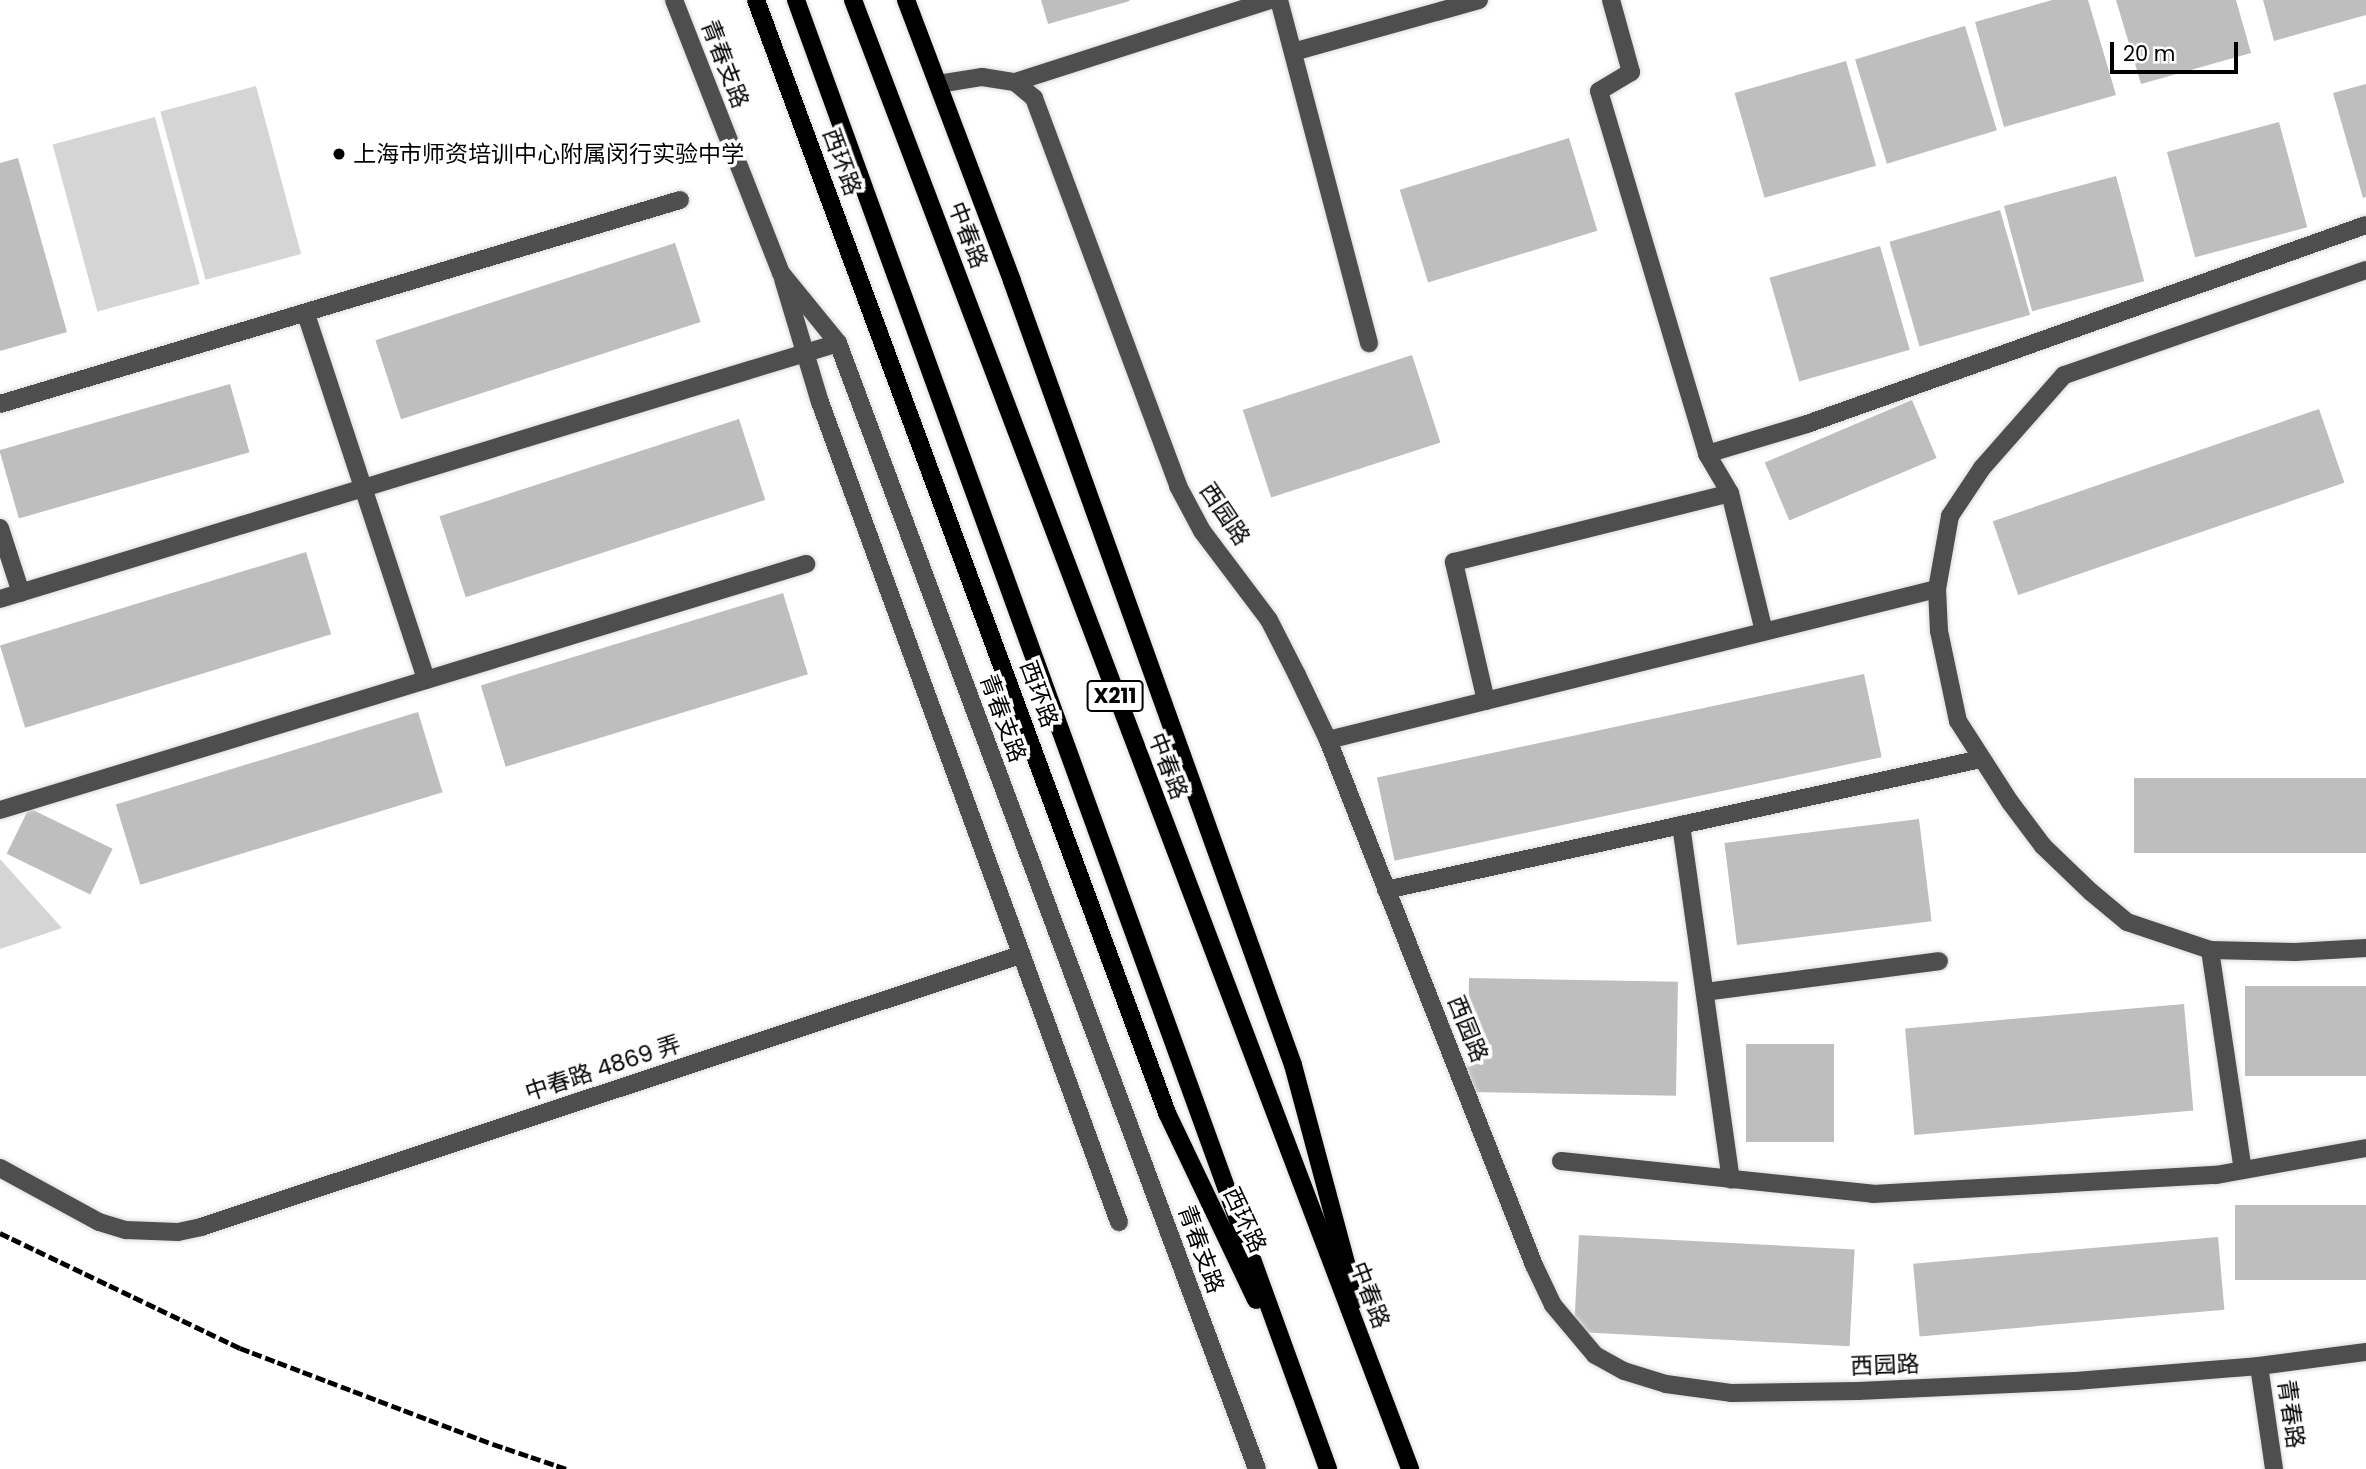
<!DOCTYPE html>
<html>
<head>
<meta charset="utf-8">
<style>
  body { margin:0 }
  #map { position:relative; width:2366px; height:1469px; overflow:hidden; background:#fff; font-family:Poppins,"Noto Sans SC",sans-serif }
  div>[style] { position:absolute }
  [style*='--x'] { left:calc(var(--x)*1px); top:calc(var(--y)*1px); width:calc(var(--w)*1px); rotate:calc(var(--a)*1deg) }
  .green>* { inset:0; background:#d5d5d5; transform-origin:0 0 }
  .building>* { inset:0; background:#bebebe; transform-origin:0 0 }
  .roads { filter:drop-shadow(0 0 2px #dbdbdb) drop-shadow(0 0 2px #dbdbdb) }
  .minor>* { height:18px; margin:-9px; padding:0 9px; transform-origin:9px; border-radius:9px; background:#4e4e4e }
  .major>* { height:18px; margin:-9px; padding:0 9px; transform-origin:9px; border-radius:9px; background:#000 }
  .rail>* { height:5px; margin-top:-2.5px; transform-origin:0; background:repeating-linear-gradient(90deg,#000 0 10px,transparent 0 13.5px) }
  .dots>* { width:19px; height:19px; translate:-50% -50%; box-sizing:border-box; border:4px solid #fff; border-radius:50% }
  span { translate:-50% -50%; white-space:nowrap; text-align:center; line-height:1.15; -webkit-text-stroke:7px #fff; paint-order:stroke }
  .shield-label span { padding:2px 5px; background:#fff; border:2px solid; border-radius:5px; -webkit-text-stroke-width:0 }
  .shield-label { font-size:21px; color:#000; font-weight:700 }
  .street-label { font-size:23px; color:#000 }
  .poi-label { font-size:23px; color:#000 }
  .left { translate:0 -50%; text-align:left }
  .scale { position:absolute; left:2110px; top:42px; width:128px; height:32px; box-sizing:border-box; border:4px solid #000; border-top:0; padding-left:9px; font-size:21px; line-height:24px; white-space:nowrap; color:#000; -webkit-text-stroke:5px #fff; paint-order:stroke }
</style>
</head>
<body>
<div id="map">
  <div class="green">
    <div style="left:256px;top:86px;width:174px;height:99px;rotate:75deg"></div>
    <div style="left:155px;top:117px;width:173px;height:106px;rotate:75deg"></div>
    <div style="clip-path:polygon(0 859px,62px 928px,0 949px)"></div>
  </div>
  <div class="building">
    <div style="clip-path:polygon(1041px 0,1129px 0,1130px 1px,1048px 24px)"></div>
    <div style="clip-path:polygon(2052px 0,2088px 0,2116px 95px,2004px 127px,1975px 22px)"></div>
    <div style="clip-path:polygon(2116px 0,2236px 0,2251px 53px,2141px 84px)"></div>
    <div style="clip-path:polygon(2263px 0,2366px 0,2366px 15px,2274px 41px)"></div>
    <div style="left:1965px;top:26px;width:109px;height:115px;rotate:73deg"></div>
    <div style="left:1846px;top:61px;width:109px;height:116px;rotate:74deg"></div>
    <div style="clip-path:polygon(2366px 84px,2366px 197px,2363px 198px,2333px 93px)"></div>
    <div style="left:2279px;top:122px;width:109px;height:116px;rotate:75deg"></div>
    <div style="left:1569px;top:138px;width:97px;height:177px;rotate:73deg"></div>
    <div style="clip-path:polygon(18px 158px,67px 332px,0 351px,0 163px)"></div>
    <div style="left:2116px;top:176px;width:109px;height:116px;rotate:75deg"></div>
    <div style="left:2000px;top:210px;width:109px;height:115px;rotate:74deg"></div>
    <div style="left:675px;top:243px;width:83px;height:315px;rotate:72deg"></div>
    <div style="left:1880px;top:246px;width:108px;height:115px;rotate:74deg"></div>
    <div style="left:1412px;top:355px;width:92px;height:178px;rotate:72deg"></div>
    <div style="left:230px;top:384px;width:71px;height:240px;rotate:74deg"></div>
    <div style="left:1912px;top:400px;width:63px;height:160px;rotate:67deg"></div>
    <div style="left:2319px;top:409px;width:78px;height:345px;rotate:71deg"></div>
    <div style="left:739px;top:419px;width:85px;height:315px;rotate:72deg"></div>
    <div style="left:306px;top:552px;width:86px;height:320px;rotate:73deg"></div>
    <div style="left:783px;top:593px;width:85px;height:316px;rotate:73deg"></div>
    <div style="left:1864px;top:674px;width:85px;height:498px;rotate:78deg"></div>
    <div style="left:418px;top:712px;width:84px;height:316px;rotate:73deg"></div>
    <div style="left:2366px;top:778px;width:75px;height:232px;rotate:90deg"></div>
    <div style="left:29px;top:808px;width:93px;height:51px;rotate:26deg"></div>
    <div style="left:1919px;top:819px;width:103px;height:196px;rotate:83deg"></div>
    <div style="left:1469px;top:978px;width:209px;height:114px;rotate:1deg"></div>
    <div style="left:2366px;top:986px;width:90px;height:121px;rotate:90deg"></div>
    <div style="left:2184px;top:1004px;width:107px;height:280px;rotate:85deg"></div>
    <div style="left:1746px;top:1044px;width:88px;height:98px"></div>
    <div style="left:2366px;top:1205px;width:75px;height:131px;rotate:90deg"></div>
    <div style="left:1579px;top:1235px;width:276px;height:97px;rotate:3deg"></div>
    <div style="left:2218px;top:1237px;width:73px;height:306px;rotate:85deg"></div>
  </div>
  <div class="roads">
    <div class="minor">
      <div style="--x:674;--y:0;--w:293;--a:68.6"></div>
      <div style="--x:781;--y:273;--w:90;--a:50.8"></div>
      <div style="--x:838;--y:343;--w:1201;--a:69.59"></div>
      <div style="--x:1279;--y:0;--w:355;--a:75.3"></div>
      <div style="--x:1611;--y:0;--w:75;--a:74.5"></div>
      <div style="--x:1631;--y:72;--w:37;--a:149"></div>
      <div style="--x:1599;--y:91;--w:379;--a:73.4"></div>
      <div style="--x:1707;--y:454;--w:45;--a:59.5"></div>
      <div style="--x:1730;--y:493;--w:142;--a:76.2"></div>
      <div style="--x:1293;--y:52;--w:193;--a:-15.6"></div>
      <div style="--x:1015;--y:82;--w:269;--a:-17.8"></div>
      <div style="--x:938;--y:84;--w:45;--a:-9"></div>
      <div style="--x:982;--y:77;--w:33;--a:9"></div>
      <div style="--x:1015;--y:82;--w:25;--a:40"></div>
      <div style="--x:1034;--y:98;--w:414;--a:69.6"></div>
      <div style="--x:1178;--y:486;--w:51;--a:61.9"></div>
      <div style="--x:1202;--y:531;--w:111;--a:53"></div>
      <div style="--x:1269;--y:620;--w:62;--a:63"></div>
      <div style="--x:1297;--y:675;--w:72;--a:64.5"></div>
      <div style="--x:1328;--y:740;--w:564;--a:68.58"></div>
      <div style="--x:1534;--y:1265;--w:44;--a:64.6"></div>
      <div style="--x:1553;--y:1305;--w:65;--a:50"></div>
      <div style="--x:1595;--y:1355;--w:33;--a:29"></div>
      <div style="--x:1624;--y:1371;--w:44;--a:17.2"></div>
      <div style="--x:1666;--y:1384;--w:67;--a:7.8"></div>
      <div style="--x:1732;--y:1393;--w:126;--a:-0.9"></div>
      <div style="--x:1858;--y:1391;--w:218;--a:-2.6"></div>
      <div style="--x:2076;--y:1381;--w:184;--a:-4.7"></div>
      <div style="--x:2259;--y:1366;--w:108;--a:-7.5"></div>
      <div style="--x:2366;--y:270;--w:320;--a:160.8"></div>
      <div style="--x:2064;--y:375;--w:124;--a:131.4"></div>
      <div style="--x:1982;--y:468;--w:58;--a:123.7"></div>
      <div style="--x:1950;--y:516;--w:74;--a:100.1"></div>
      <div style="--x:1937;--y:589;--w:42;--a:87.3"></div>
      <div style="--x:1939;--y:631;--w:92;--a:78.1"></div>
      <div style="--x:1958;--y:721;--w:96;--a:57.3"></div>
      <div style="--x:2010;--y:802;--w:55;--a:53.1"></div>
      <div style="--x:2043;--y:846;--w:66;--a:43.8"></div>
      <div style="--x:2091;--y:892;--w:47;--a:39.8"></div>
      <div style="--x:2127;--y:922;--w:88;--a:18.6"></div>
      <div style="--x:2210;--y:950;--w:85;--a:1.3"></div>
      <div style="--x:2295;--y:952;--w:71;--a:-3.2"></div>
      <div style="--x:783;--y:279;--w:128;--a:73.3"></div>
      <div style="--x:820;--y:402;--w:873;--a:69.97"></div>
      <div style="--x:306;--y:314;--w:385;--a:71.8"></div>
      <div style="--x:0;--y:404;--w:710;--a:-16.7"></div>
      <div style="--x:1707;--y:454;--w:104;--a:-16.7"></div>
      <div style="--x:1807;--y:424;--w:593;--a:-19.6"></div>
      <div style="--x:0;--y:528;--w:68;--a:72.1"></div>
      <div style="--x:0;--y:599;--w:876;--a:-16.99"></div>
      <div style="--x:1486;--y:701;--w:143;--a:-103"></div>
      <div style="--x:1454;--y:562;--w:284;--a:-14"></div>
      <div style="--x:1328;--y:740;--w:627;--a:-13.93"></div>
      <div style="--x:0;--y:810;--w:843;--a:-16.97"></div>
      <div style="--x:1681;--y:825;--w:358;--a:82"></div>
      <div style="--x:1386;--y:890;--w:609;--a:-12.42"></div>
      <div style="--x:2210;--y:950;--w:222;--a:81.5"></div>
      <div style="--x:1705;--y:992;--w:236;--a:-7.5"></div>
      <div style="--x:1561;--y:1161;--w:314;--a:6"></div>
      <div style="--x:1873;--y:1194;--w:344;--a:-3.2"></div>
      <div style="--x:2216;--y:1175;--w:152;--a:-10.2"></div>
      <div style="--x:0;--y:1168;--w:113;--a:28.6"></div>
      <div style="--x:99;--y:1222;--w:28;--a:17"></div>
      <div style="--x:126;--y:1230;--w:52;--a:2.2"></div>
      <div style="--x:178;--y:1232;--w:24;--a:-12"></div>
      <div style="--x:201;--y:1227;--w:863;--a:-18.37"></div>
      <div style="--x:2259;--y:1366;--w:104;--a:81.7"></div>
    </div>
    <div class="major">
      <div style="--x:756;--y:0;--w:1186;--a:69.73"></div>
      <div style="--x:1167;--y:1113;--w:207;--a:64.5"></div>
      <div style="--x:796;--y:0;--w:1562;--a:70.09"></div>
      <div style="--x:853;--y:0;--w:1571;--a:69.23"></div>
      <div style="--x:906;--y:0;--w:300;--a:69.3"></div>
      <div style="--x:1012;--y:281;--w:833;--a:70.28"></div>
      <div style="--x:1293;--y:1065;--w:243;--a:75"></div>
    </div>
  </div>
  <div class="rail">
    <div style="--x:0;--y:1233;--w:266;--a:25.6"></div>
    <div style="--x:240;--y:1348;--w:271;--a:20.8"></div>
    <div style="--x:493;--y:1444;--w:78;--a:18.7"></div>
  </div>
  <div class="dots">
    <div style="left:339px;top:154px;background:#000"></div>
  </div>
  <div class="shield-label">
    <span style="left:1115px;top:696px">X211</span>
  </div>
  <div class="street-label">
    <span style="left:725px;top:64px;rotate:69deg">青春支路</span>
    <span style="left:842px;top:162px;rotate:70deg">西环路</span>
    <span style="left:968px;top:235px;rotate:69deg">中春路</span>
    <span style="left:1225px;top:514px;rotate:56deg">西园路</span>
    <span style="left:1039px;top:694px;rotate:70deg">西环路</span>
    <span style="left:1003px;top:718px;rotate:70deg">青春支路</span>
    <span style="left:1168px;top:766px;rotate:69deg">中春路</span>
    <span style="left:1468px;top:1029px;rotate:68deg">西园路</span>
    <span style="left:603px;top:1068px;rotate:-18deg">中春路 4869 弄</span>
    <span style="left:1245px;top:1220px;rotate:65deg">西环路</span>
    <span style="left:1201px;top:1249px;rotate:70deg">青春支路</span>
    <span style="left:1370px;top:1295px;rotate:69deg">中春路</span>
    <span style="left:1885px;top:1365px;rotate:-2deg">西园路</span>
    <span style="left:2291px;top:1414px;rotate:82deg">青春路</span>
  </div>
  <div class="poi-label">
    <span class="left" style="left:353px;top:154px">上海市师资培训中心附属闵行实验中学</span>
  </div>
  <div class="scale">20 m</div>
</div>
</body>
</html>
